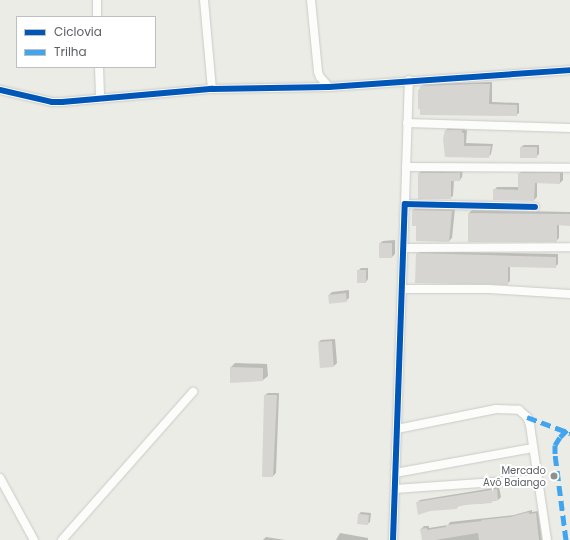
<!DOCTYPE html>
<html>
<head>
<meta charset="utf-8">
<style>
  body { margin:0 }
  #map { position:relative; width:570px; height:540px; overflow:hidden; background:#ecece6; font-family:Poppins,sans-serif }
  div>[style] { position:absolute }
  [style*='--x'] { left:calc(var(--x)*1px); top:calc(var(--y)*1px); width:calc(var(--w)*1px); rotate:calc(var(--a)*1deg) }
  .shadow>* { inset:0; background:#0003 }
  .building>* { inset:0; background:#d6d5d1; transform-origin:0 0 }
  .roads { filter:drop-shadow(0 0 1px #c9cac8) drop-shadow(0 0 1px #c9cac8) }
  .minor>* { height:8px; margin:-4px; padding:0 4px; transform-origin:4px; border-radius:4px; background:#fcfcfb }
  .quiet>* { height:5px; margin-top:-2.5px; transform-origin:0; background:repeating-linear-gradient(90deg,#40a5ee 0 10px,transparent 0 15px) }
  .cycleway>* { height:6px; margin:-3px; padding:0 3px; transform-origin:3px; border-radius:3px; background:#0057b8 }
  .dots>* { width:11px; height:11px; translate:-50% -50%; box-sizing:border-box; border:2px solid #fff; border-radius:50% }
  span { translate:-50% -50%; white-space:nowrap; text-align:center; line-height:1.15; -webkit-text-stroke:4px #fff; paint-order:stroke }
  .poi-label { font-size:10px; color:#5b5e65 }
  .right { translate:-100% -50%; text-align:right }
  .legend { position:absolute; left:16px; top:16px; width:140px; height:52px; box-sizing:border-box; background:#fff; border:1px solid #bdbfc1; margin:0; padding:5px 7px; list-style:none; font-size:12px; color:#5b5e65 }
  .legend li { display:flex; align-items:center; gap:8px; height:20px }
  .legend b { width:20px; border:1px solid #bdbfc1 }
</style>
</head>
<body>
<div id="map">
  <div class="shadow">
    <div style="clip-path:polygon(492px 82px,492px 102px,519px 103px,519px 113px,516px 115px,419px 90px,424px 84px)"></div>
    <div style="clip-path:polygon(449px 127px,465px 128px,465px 130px,467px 130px,466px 143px,493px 144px,491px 154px,488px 157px,446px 156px,446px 130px)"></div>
    <div style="clip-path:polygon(524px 145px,539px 145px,539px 154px,536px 157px,521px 147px)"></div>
    <div style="clip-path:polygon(422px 170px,463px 170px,462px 177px,460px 180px,454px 180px,453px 196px,450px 198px,419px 198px,419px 173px)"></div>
    <div style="clip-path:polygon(522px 171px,563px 171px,563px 180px,560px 183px,537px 182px,537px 197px,534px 200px,494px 190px,497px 187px,519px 187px,519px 174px)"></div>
    <div style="clip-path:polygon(417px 206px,455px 208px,452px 238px,449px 241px,417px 225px,413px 210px)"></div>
    <div style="clip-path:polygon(472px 210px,570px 212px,570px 225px,559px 225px,559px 238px,556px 241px,469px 241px,469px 213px)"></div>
    <div style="clip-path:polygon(395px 240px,395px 254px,392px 257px,380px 243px,383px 241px)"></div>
    <div style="clip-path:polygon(420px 251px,558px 254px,558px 264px,555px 267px,510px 266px,510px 281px,507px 284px,417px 254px)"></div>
    <div style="clip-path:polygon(361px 268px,368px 268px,368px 279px,366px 282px,358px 271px)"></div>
    <div style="clip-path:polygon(349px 290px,349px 298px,346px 301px,329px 295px,332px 292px)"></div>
    <div style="clip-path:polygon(335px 339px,337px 363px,334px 366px,319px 342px,321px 340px)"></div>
    <div style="clip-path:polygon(235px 363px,267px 364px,268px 376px,263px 380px,231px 367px)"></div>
    <div style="clip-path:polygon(268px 393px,279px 393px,276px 473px,273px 476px,265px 395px)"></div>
    <div style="clip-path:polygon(499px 487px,501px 497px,498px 500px,480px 504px,480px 502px,459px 506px,456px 508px,417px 503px,420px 500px)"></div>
    <div style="clip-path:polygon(532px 510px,532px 512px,538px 511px,542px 540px,423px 540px,421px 529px,424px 526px,429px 526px,429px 528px,448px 525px,450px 522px,514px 515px)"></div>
    <div style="clip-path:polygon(361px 512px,371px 513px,370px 522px,367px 524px,359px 514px)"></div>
    <div style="clip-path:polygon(340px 533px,368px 538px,368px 540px,336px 540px)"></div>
    <div style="clip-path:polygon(266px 537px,285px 540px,263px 540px)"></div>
  </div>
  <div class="building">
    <div style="clip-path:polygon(473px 84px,490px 84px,489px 104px,517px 105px,517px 116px,420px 115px,420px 109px,418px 109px,418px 90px,420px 90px,420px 86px)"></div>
    <div style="clip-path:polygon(445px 130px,462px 130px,462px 133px,464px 133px,464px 146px,491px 146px,489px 158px,445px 157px,443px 139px)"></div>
    <div style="left:520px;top:147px;width:17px;height:11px"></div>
    <div style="clip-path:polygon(418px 173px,460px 173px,460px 181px,451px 181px,451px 199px,418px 199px)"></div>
    <div style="clip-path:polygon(518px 173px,560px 173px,560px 184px,535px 183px,534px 201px,493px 200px,493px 189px,518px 190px)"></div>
    <div style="clip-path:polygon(412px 210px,452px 211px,449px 242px,416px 241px,416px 226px,412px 226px)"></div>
    <div style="clip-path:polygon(468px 213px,570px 214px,570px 226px,557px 225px,557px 242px,468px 242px)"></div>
    <div style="left:379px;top:243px;width:13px;height:15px"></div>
    <div style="clip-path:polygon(416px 253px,556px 257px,556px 268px,508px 267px,508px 285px,415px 283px)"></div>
    <div style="left:357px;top:270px;width:9px;height:13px"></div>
    <div style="left:346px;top:293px;width:9px;height:18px;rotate:84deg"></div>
    <div style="left:332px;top:341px;width:26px;height:14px;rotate:86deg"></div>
    <div style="clip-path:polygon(230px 367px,263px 368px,263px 381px,230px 383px)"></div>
    <div style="clip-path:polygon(264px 395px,277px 395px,273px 477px,262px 477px)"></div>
    <div style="clip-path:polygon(497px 489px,498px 500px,492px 501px,492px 503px,463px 505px,457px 507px,457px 509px,430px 511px,418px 515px,416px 502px)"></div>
    <div style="clip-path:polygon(529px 512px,529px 514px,536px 513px,539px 540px,479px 540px,478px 533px,435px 540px,422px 540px,420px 529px,427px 528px,427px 530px,446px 527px,446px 525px,482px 521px,481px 520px,510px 517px)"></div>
    <div style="left:358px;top:514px;width:11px;height:10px;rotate:5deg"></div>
  </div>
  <div class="roads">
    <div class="minor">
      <div style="--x:97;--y:0;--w:17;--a:90"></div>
      <div style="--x:204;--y:0;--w:89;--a:84.9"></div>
      <div style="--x:311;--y:0;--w:72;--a:84.4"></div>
      <div style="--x:318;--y:72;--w:5;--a:68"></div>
      <div style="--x:320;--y:77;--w:13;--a:48"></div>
      <div style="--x:99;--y:67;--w:32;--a:88"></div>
      <div style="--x:0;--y:90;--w:53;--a:13"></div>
      <div style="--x:52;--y:102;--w:10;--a:0"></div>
      <div style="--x:62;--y:102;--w:151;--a:-5"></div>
      <div style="--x:212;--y:89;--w:117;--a:-1"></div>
      <div style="--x:329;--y:87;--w:242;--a:-4"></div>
      <div style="--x:407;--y:123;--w:163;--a:1.8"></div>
      <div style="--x:406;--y:167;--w:164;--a:0.3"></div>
      <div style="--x:405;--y:204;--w:124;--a:-88.2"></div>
      <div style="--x:404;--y:248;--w:166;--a:-0.3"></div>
      <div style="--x:403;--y:289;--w:86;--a:0"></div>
      <div style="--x:489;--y:289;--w:81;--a:3.5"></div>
      <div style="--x:397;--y:429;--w:101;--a:-11.4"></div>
      <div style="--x:496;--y:409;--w:23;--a:2"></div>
      <div style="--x:519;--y:410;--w:11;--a:41"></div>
      <div style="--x:527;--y:417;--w:9;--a:69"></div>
      <div style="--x:530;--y:425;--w:116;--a:81.6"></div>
      <div style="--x:395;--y:473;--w:140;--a:-10.3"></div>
      <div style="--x:0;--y:478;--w:71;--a:61.3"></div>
      <div style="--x:395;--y:489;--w:143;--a:-4"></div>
      <div style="--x:62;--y:540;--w:198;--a:-48.5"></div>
      <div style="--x:393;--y:540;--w:336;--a:-88"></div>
      <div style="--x:405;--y:204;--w:130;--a:1.3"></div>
    </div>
  </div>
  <div class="quiet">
    <div style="--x:527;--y:417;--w:46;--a:20.4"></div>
    <div style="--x:566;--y:540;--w:87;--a:-97.3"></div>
    <div style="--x:555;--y:454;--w:9;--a:-90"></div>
    <div style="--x:555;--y:445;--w:9;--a:-58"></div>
    <div style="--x:560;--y:437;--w:14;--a:-45"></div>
  </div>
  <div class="cycleway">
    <div style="--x:0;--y:90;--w:53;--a:13"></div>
    <div style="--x:52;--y:102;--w:10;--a:0"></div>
    <div style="--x:62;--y:102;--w:151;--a:-5"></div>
    <div style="--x:212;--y:89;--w:117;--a:-1"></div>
    <div style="--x:329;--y:87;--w:242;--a:-4"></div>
    <div style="--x:393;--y:540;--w:336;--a:-88"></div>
    <div style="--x:405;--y:204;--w:130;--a:1.3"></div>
  </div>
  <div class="dots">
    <div style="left:554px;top:476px;background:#8e9092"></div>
  </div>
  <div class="poi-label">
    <span class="right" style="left:546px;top:476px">Mercado<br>Avô Baiango</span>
  </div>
  <ul class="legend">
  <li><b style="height:5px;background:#0057b8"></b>Ciclovia</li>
  <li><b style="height:5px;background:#40a5ee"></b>Trilha</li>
  </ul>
</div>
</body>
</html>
